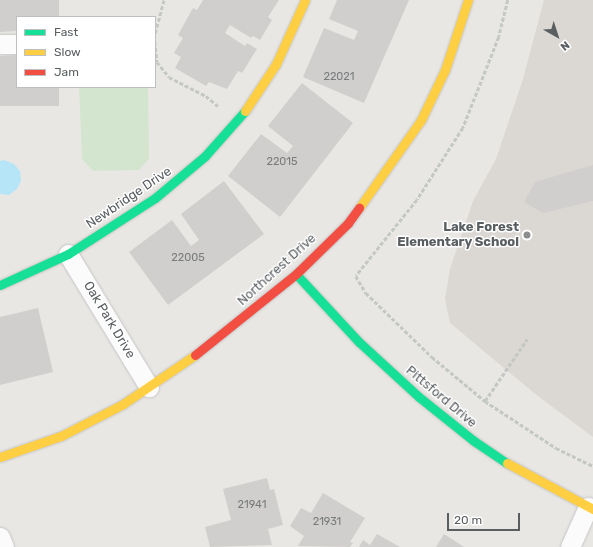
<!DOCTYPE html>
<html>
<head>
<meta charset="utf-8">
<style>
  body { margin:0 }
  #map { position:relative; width:593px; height:547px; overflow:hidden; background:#e9e7e4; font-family:Rubik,sans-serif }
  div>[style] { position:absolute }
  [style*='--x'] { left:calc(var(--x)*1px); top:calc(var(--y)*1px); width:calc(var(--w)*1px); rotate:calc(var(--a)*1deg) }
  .education>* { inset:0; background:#dbd7d3 }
  .green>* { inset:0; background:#d4e5cf }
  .water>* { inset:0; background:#b5e5f6 }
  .building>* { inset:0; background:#d1cfcd }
  .path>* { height:2.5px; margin-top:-1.25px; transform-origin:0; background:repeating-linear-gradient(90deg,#c3c8c4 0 4px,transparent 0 6px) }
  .roads { filter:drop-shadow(0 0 1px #c4c5c5) drop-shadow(0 0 1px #c4c5c5) }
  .street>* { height:19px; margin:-9.5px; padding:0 9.5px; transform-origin:9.5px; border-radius:9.5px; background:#fcfbfb }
  .fast>* { height:9px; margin:-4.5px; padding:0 4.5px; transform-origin:4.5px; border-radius:4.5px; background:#16e098 }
  .slow>* { height:9px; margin:-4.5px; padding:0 4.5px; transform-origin:4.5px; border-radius:4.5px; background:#ffcf43 }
  .jam>* { height:9px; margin:-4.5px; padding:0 4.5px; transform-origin:4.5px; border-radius:4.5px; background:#f24e42 }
  .dots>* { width:11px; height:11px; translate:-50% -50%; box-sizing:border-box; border:2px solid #fff; border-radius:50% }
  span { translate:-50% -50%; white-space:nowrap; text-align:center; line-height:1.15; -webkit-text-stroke:3px #fff; paint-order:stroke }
  .number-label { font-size:11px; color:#787c7d }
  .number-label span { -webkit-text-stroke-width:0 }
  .street-label { font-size:13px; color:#595e61 }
  .poi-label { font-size:13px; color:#595e61; font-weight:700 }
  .right { translate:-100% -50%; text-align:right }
  .legend { position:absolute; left:16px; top:16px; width:140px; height:72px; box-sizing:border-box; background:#fff; border:1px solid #bdbfc0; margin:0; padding:5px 7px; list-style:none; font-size:12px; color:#595e61 }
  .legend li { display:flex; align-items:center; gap:8px; height:20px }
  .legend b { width:20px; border:1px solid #bdbfc0 }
  .north { position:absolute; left:537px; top:16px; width:40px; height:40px; -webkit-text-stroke:3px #fff; paint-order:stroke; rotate:141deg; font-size:11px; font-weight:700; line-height:16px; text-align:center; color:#595e61 }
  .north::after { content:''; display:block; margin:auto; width:14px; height:18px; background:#595e61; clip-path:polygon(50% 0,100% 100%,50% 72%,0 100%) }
  .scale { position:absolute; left:447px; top:513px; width:73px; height:18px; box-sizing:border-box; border:2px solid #595e61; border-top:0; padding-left:5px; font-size:12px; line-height:14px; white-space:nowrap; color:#595e61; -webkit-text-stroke:3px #fff; paint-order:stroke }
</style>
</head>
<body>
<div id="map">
  <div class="education">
    <div style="clip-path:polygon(544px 0,593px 0,593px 437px,539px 397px,450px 323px,445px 299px,450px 269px,473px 201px,496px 159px,523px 79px)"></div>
  </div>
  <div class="green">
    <div style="clip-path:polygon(79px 87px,148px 87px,149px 159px,139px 170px,93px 171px,82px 159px)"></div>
  </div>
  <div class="water">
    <div style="clip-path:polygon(4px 160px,14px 164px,20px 171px,21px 181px,17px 189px,9px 195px,0 194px,0 161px)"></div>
  </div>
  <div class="building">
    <div style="clip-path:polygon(0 0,59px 0,59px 17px,17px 17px,17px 31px,0 32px)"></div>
    <div style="clip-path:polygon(203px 0,279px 0,268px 17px,272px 20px,260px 40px,253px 36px,251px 38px,230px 25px,225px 33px,245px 46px,247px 43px,257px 49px,242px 73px,238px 71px,227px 89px,209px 82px,206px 86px,175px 68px,181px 57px,174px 53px,183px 38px,178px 35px,193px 8px,197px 10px)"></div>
    <div style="clip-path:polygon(337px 0,409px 0,364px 103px,303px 77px,324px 28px,354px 40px,358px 31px,329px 19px)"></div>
    <div style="clip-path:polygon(17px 55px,17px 87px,59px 87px,59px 106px,0 106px,0 56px)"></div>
    <div style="clip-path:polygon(302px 83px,353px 123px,280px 217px,228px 176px,261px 134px,287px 153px,293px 146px,268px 126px)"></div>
    <div style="clip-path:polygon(593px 165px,593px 201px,543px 213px,524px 202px,535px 182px)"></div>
    <div style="clip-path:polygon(224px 181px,264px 234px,168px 305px,129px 252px,172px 220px,191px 246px,199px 240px,181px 214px)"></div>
    <div style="clip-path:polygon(38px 308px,53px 372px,0 385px,0 317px)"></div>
    <div style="clip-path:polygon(267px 478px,270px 490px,274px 489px,283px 525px,268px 529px,272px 545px,210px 547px,205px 527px,231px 520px,223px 489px)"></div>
    <div style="clip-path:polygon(323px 493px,365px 518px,350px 542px,353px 543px,350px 547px,298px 546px,304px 536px,290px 526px,301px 508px,311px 513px)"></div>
    <div style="clip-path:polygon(377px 534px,400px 547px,359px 547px,363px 540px,370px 545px)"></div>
    <div style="clip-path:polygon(444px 534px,464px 547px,436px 547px)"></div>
  </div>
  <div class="path">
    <div style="--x:508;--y:0;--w:38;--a:104"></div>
    <div style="--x:499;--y:37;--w:98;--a:111.6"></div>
    <div style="--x:463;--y:128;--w:85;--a:122.6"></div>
    <div style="--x:417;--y:200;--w:97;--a:128.8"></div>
    <div style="--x:356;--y:276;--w:20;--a:60"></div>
    <div style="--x:366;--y:293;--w:92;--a:44.1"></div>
    <div style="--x:432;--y:357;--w:69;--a:39.7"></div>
    <div style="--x:485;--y:401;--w:85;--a:33.5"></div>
    <div style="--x:556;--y:448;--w:41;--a:25.9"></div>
    <div style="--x:155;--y:33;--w:34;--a:-75"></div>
    <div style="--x:155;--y:42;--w:20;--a:84"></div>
    <div style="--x:157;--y:62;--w:19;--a:51"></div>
    <div style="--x:169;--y:77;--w:42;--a:27.2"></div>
    <div style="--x:206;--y:96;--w:17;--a:40"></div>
    <div style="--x:485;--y:401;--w:75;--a:-55.9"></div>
  </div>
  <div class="roads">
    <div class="street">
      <div style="--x:0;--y:44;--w:17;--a:0"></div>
      <div style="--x:68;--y:254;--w:156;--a:58.7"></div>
      <div style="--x:0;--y:537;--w:11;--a:68"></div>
      <div style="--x:570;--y:547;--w:44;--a:-65.8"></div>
    </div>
    <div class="fast">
      <div style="--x:296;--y:274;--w:93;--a:47.2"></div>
      <div style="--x:359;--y:342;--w:81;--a:42.5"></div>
      <div style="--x:419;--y:397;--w:70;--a:38.7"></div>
      <div style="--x:474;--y:441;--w:40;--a:34"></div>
      <div style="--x:0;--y:285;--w:75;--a:-24.5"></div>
      <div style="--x:68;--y:254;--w:103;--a:-32.8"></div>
      <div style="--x:155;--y:198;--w:65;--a:-40"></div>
      <div style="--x:205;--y:156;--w:60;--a:-48.4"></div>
    </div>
    <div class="slow">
      <div style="--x:245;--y:111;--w:56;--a:-56.6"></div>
      <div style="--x:276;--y:64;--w:70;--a:-65.6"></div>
      <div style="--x:359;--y:208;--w:108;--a:-54.8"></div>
      <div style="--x:421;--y:120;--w:55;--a:-64.4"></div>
      <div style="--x:445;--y:70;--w:74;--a:-71.8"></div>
      <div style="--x:0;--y:457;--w:65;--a:-19"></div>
      <div style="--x:61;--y:436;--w:70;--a:-27.3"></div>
      <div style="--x:123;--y:404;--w:87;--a:-34.2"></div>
      <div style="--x:507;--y:463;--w:98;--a:28.1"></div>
    </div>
    <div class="jam">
      <div style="--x:195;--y:355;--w:129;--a:-38.7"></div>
      <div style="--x:296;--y:274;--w:73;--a:-44.4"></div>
      <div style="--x:348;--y:223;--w:19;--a:-54"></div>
    </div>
  </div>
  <div class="dots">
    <div style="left:527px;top:235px;background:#8b8e8f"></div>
  </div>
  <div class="number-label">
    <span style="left:339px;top:77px">22021</span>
    <span style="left:282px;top:162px">22015</span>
    <span style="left:188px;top:258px">22005</span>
    <span style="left:252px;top:505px">21941</span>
    <span style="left:327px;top:522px">21931</span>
  </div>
  <div class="street-label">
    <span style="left:129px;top:198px;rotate:-34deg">Newbridge Drive</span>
    <span style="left:277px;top:270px;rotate:-42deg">Northcrest Drive</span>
    <span style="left:109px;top:320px;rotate:59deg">Oak Park Drive</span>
    <span style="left:441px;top:397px;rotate:40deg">Pittsford Drive</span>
  </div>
  <div class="poi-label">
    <span class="right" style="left:519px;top:235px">Lake Forest<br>Elementary School</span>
  </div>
  <ul class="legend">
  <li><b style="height:5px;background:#16e098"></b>Fast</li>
  <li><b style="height:5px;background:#ffcf43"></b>Slow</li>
  <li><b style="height:5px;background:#f24e42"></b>Jam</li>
  </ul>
  <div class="north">N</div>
  <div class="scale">20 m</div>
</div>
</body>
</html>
